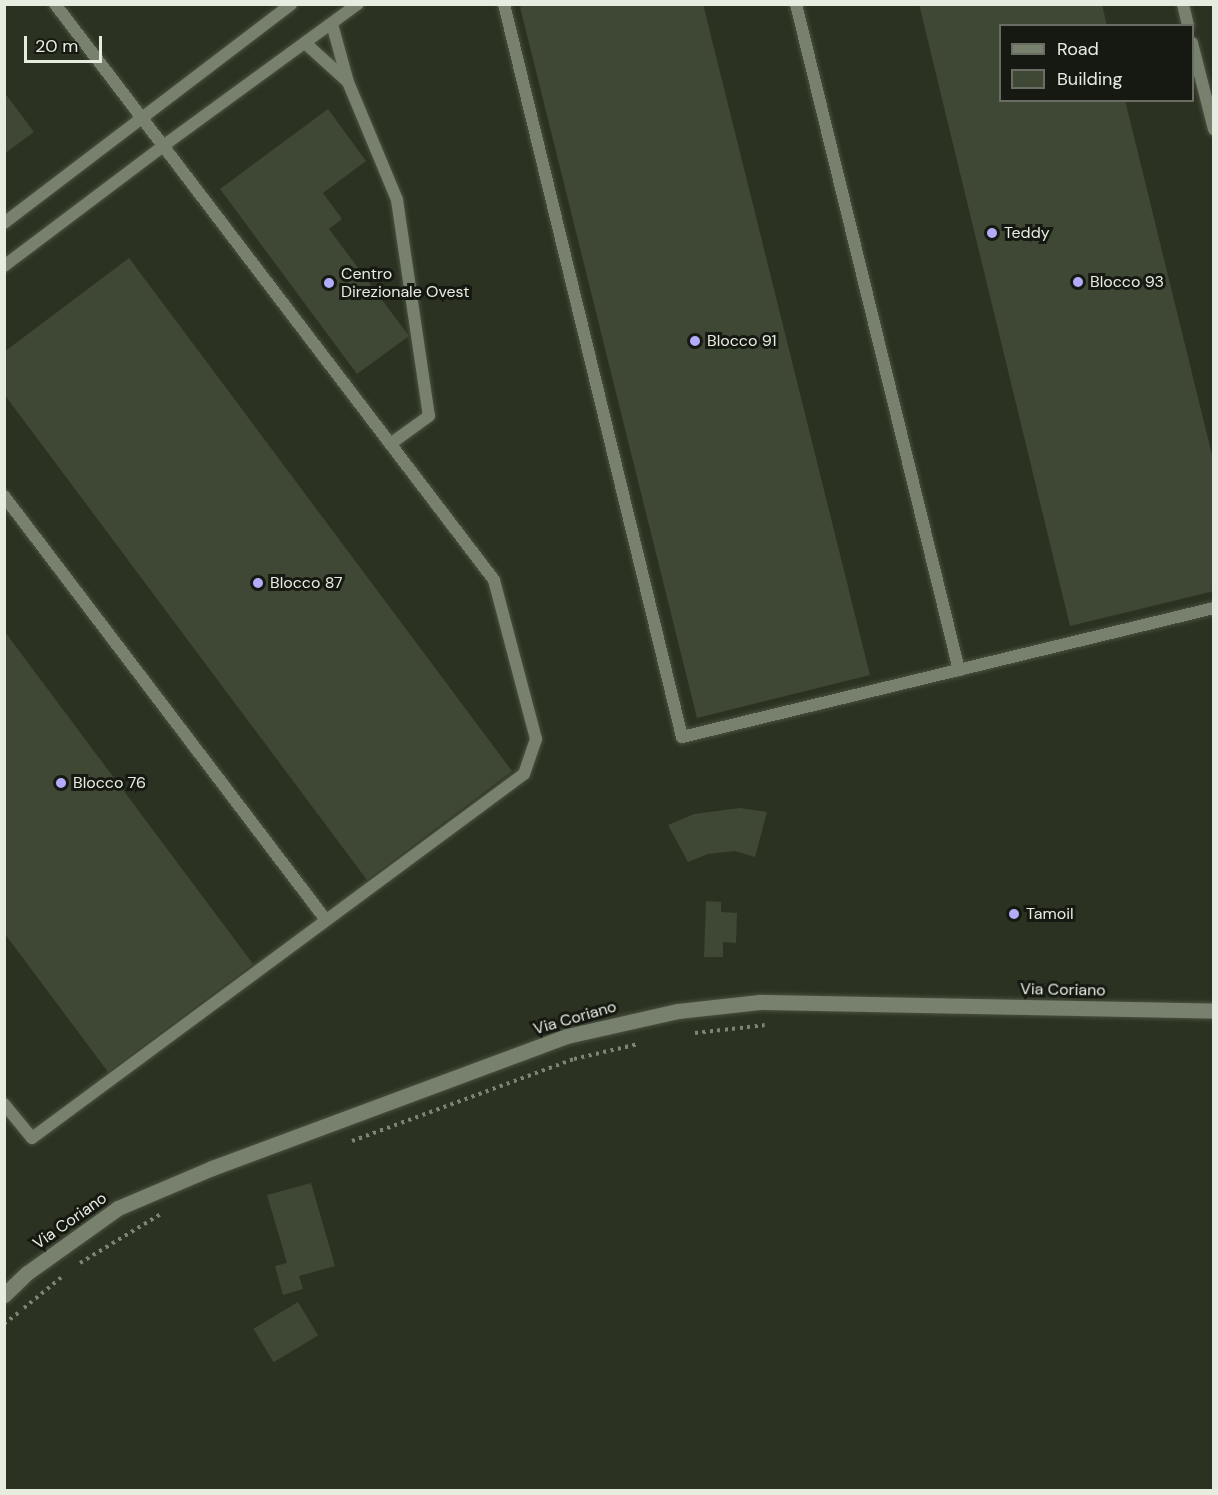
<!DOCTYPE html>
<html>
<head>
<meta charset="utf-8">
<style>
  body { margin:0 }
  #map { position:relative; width:1218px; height:1495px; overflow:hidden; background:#2b3221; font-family:"DM Sans",sans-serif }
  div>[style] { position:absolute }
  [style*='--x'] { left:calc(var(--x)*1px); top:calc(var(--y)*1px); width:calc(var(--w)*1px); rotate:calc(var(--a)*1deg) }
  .building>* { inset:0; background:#3f4835; transform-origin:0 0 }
  .path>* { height:4px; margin-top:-2px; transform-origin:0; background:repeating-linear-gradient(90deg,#7e8475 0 3px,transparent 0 7.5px) }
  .roads { filter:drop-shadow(0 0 2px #4a5141) drop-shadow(0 0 2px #4a5141) }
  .service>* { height:12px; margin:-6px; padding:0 6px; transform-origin:6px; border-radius:6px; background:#78816d }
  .secondary>* { height:15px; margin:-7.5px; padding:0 7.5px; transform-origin:7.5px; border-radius:7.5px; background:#78816d }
  .dots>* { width:16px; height:16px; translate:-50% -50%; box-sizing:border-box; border:3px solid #151911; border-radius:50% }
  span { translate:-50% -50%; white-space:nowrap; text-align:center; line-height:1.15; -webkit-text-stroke:6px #151911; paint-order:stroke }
  .poi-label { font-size:16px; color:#e7ece1 }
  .left { translate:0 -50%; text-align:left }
  .street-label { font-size:16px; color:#e7ece1 }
  .frame { position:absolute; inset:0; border:6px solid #e7ece1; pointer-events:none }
  .legend { position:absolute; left:999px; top:24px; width:195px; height:78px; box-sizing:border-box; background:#151911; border:2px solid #696d64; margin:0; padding:8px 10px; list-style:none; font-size:18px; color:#e7ece1 }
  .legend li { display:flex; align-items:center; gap:12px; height:30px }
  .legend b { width:30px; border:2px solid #696d64 }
  .scale { position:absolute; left:24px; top:36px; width:78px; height:27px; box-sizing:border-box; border:3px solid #e7ece1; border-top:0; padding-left:8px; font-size:18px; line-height:21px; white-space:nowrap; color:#e7ece1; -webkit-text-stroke:4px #151911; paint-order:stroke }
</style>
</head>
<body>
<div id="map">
  <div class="building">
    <div style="clip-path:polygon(531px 4px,703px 4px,870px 675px,697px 718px,520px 7px)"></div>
    <div style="clip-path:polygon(919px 4px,1102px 4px,1107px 26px,1000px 26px,1000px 100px,1125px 100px,1214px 463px,1214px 591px,1070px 626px)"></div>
    <div style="clip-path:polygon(4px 92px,34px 132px,4px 154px)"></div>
    <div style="clip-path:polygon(328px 109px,366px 161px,323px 193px,342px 219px,329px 229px,409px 336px,357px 374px,220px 189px)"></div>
    <div style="clip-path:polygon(129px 258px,512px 771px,367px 880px,4px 394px,4px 352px)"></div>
    <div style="clip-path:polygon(5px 632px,253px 964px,108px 1072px,5px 934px)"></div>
    <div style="clip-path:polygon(740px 808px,767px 812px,755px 857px,735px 851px,708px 854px,688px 862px,668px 825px,694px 814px)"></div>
    <div style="clip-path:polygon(706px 901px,721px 902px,721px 912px,737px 913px,736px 943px,723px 942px,723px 957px,704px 957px)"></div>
    <div style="clip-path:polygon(311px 1183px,335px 1266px,299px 1276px,303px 1289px,283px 1295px,275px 1266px,287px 1263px,267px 1195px)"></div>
    <div style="left:298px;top:1302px;width:39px;height:52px;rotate:59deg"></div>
  </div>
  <div class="path">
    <div style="--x:695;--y:1033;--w:70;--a:-6.5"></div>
    <div style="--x:352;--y:1141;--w:237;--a:-20.3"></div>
    <div style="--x:574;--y:1059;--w:66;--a:-13.2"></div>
    <div style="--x:80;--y:1263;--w:95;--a:-31.2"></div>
    <div style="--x:24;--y:1308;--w:52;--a:-39.5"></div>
    <div style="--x:4;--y:1324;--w:18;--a:-38"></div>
  </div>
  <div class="roads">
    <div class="service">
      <div style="--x:504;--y:4;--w:754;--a:76.35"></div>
      <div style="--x:682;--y:737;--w:547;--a:-13.63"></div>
      <div style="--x:796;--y:4;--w:686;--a:76.25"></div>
      <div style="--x:1183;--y:4;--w:23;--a:77"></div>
      <div style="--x:332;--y:24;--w:60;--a:74.6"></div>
      <div style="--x:348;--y:82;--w:128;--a:67.4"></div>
      <div style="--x:397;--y:200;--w:218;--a:81.6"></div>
      <div style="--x:429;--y:416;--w:48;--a:144.3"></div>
      <div style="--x:305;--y:43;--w:57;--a:42.1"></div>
      <div style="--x:1192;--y:43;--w:89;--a:75.7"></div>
      <div style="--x:4;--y:223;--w:361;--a:-37.3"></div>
      <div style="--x:4;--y:266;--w:199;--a:-37"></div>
      <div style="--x:163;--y:146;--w:241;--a:-36.1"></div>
      <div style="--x:4;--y:496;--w:532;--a:52.79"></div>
      <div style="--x:4;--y:1104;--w:44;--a:50.5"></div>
      <div style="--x:32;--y:1138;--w:612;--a:-36.5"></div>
      <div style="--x:524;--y:774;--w:37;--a:-71"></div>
      <div style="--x:536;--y:739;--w:164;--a:-104.8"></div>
      <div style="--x:494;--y:580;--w:724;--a:-127.31"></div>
    </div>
    <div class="secondary">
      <div style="--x:4;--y:1295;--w:32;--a:-44"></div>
      <div style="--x:27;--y:1273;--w:112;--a:-35.5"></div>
      <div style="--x:118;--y:1208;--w:102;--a:-23.1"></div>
      <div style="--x:212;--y:1168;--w:379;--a:-20.4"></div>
      <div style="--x:567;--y:1036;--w:114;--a:-12.7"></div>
      <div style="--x:678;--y:1011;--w:82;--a:-6.3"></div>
      <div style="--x:760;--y:1002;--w:454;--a:1.1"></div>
    </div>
  </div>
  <div class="dots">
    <div style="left:992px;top:233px;background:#b1adfa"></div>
    <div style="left:1078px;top:282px;background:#b1adfa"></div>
    <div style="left:329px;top:283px;background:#b1adfa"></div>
    <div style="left:695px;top:341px;background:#b1adfa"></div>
    <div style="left:258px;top:583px;background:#b1adfa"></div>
    <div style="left:61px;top:783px;background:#b1adfa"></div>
    <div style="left:1014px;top:914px;background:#b1adfa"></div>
  </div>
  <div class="poi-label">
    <span class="left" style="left:1004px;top:233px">Teddy</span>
    <span class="left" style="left:341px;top:283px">Centro<br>Direzionale Ovest</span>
    <span class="left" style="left:1090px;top:282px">Blocco 93</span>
    <span class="left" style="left:707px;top:341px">Blocco 91</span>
    <span class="left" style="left:270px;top:583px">Blocco 87</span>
    <span class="left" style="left:73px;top:783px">Blocco 76</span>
    <span class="left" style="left:1026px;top:914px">Tamoil</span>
  </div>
  <div class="street-label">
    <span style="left:1063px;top:990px;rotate:1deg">Via Coriano</span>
    <span style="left:575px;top:1018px;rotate:-16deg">Via Coriano</span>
    <span style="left:70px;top:1221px;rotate:-35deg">Via Coriano</span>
  </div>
  <div class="frame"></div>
  <ul class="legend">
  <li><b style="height:8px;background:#78816d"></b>Road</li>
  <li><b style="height:16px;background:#3f4835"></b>Building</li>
  </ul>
  <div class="scale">20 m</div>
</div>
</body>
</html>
